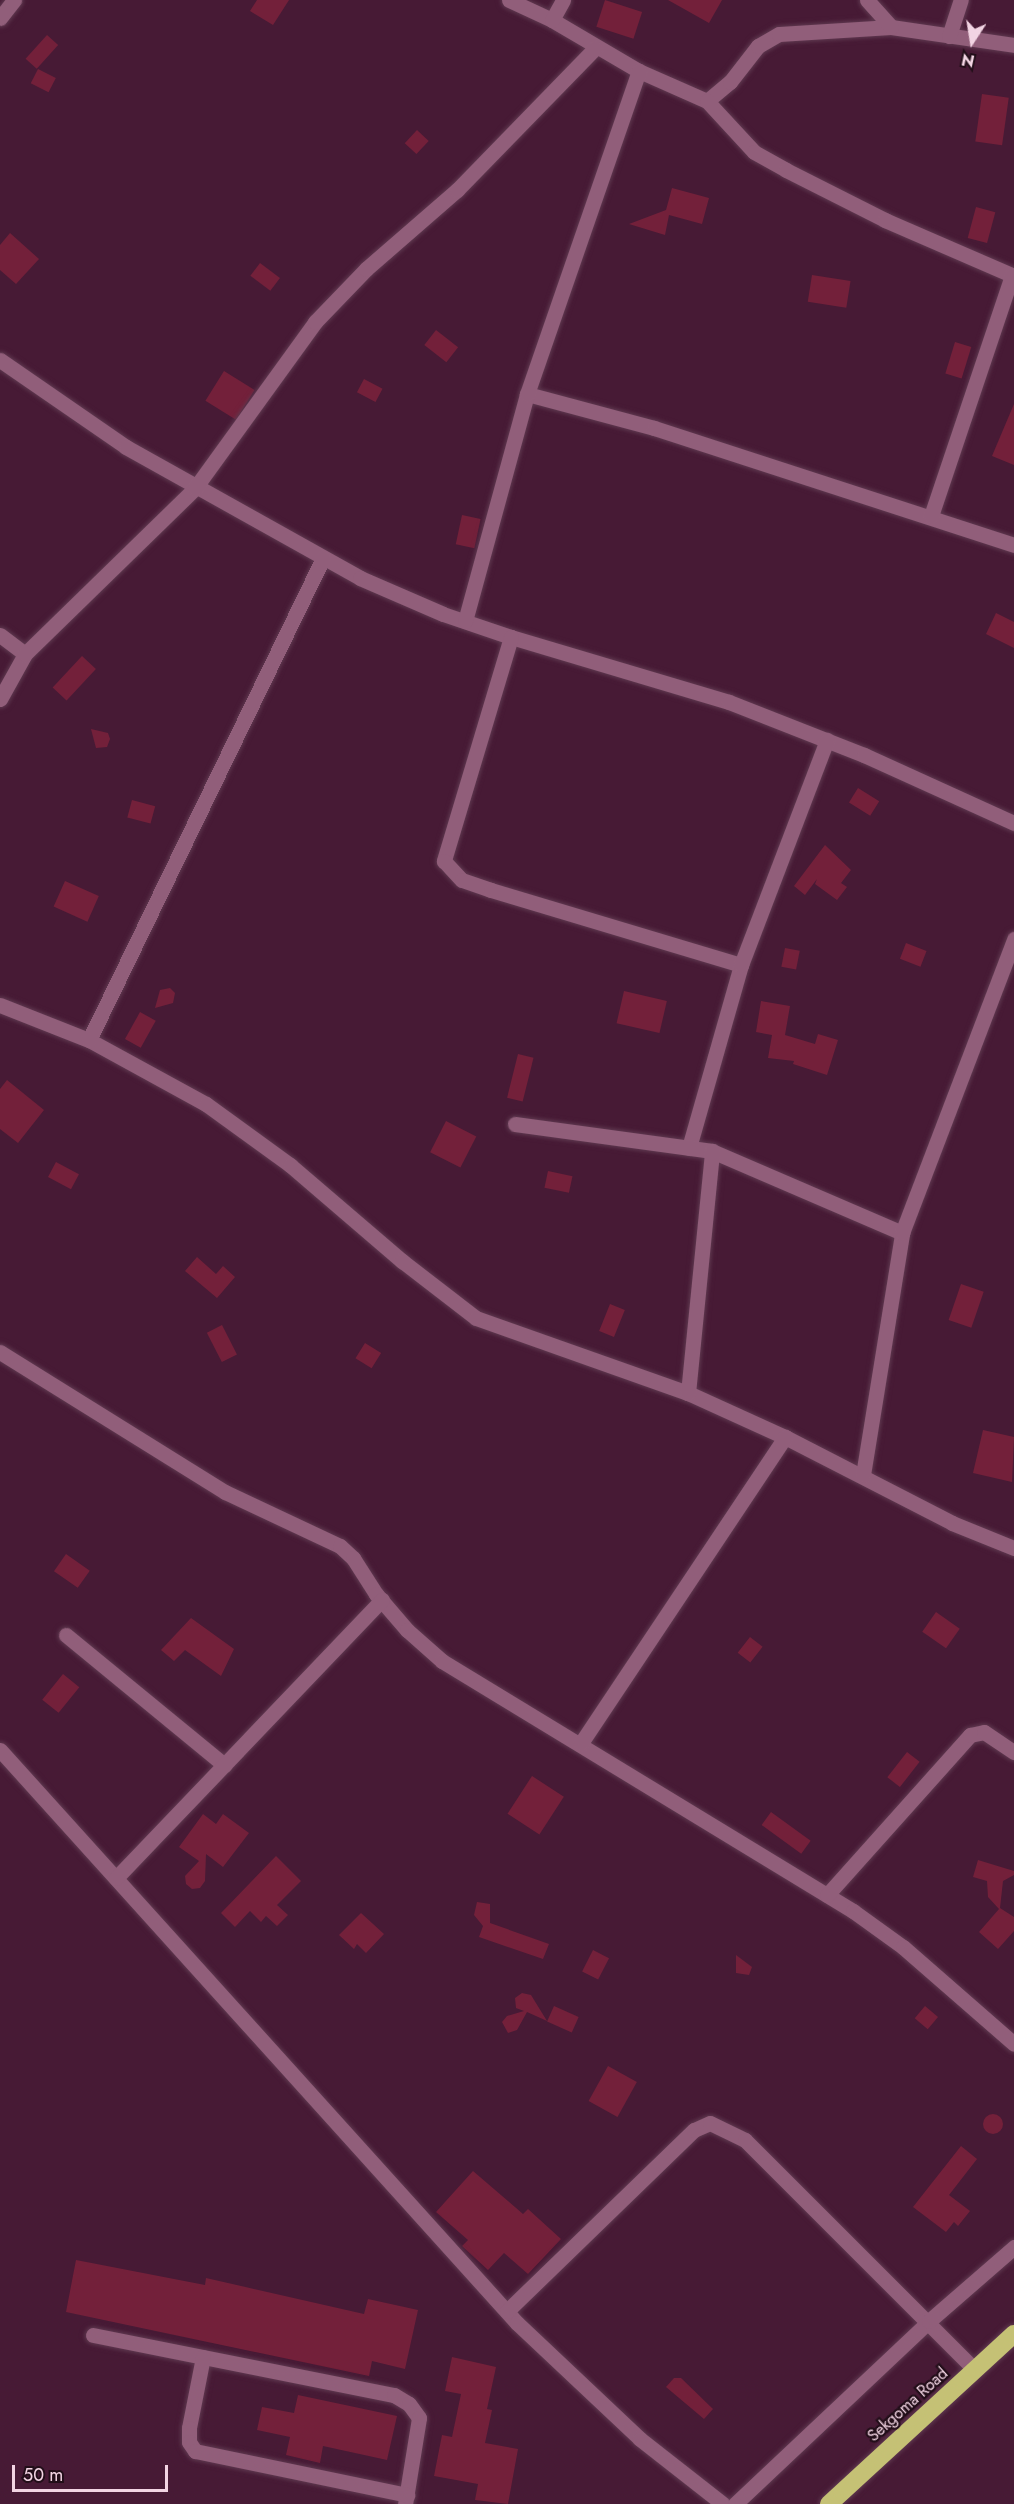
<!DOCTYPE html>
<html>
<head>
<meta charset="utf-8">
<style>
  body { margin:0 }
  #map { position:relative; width:1014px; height:2504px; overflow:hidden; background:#471a35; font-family:Jost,sans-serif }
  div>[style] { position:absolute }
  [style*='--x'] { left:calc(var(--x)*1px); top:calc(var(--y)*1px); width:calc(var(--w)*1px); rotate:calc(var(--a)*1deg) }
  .building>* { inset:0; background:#73203a; transform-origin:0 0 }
  .round { border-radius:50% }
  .roads { filter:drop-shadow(0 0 2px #5f3950) drop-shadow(0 0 2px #5f3950) }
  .minor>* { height:15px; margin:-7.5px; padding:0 7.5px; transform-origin:7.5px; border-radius:7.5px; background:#915e7a }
  .highway>* { height:18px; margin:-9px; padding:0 9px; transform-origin:9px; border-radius:9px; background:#c5c175 }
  span { translate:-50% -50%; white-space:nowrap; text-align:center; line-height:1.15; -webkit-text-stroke:4.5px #220e19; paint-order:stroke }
  .street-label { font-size:16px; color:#f2d4e3 }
  .north { position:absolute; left:942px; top:12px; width:60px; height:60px; -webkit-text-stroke:4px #220e19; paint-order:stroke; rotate:192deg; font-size:16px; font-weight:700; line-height:24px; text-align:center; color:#f2d4e3 }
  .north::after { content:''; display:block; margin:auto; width:21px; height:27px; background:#f2d4e3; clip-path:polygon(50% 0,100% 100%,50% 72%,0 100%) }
  .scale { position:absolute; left:12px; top:2465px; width:156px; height:27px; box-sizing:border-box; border:3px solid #f2d4e3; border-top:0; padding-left:8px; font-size:18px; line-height:21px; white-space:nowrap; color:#f2d4e3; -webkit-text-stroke:4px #220e19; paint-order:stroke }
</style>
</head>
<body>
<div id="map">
  <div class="building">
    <div style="clip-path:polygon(257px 0,289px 0,273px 25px,250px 11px)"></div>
    <div style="left:605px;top:0;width:39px;height:28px;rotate:18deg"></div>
    <div style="clip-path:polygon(668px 0,722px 0,709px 23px)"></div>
    <div style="left:47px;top:35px;width:15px;height:32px;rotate:42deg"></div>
    <div style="left:38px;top:69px;width:20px;height:16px;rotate:27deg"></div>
    <div style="left:982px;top:94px;width:27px;height:48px;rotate:8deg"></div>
    <div style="left:417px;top:130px;width:16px;height:18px;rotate:43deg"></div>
    <div style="clip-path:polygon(672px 188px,709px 198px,702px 224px,669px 215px,665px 235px,629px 224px,666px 210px)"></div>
    <div style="left:976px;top:207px;width:20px;height:32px;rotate:15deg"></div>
    <div style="clip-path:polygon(10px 233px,39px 259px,16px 284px,0 270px,0 245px)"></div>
    <div style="left:260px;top:263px;width:25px;height:16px;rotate:37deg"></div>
    <div style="left:812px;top:275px;width:39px;height:27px;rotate:9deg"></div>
    <div style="left:436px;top:330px;width:28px;height:19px;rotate:38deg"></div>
    <div style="left:955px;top:342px;width:17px;height:33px;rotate:17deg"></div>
    <div style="left:224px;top:371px;width:36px;height:35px;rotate:32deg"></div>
    <div style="left:364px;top:379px;width:21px;height:15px;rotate:28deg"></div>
    <div style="clip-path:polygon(1014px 404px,1014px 465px,992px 456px)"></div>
    <div style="left:462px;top:515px;width:19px;height:30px;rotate:12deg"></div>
    <div style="clip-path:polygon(996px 613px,1014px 622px,1014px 648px,986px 634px)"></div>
    <div style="left:82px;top:656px;width:19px;height:43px;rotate:43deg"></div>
    <div style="clip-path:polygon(91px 729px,108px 733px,110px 739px,107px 747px,96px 748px)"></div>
    <div style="left:858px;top:788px;width:25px;height:17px;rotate:32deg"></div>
    <div style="left:132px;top:800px;width:24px;height:18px;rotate:15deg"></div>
    <div style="clip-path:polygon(825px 845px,851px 870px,841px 883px,847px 887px,837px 900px,815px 884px,817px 879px,805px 895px,794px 886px)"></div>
    <div style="left:65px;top:881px;width:37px;height:28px;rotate:24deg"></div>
    <div style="left:906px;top:943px;width:22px;height:17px;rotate:21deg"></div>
    <div style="left:785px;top:948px;width:15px;height:19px;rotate:11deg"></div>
    <div style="clip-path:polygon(170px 988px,175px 993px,173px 1003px,155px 1008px,160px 990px)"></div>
    <div style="left:624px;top:991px;width:44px;height:33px;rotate:13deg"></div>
    <div style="clip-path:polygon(761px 1001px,790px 1006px,785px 1035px,815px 1044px,818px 1034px,838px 1040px,827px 1075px,793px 1064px,794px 1061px,768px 1058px,772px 1035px,756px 1032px)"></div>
    <div style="left:140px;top:1012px;width:18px;height:31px;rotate:29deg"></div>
    <div style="left:518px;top:1054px;width:16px;height:45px;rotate:14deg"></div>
    <div style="clip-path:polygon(7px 1080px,44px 1110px,18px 1143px,0 1129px,0 1089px)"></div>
    <div style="left:446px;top:1121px;width:34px;height:35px;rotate:27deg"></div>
    <div style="left:56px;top:1162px;width:26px;height:17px;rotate:28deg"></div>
    <div style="left:548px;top:1171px;width:25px;height:17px;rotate:12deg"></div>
    <div style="clip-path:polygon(197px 1257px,216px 1274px,223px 1266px,235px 1277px,217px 1298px,185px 1271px)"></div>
    <div style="left:961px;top:1284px;width:24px;height:38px;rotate:19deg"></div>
    <div style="left:610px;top:1304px;width:16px;height:29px;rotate:22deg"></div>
    <div style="left:222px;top:1325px;width:33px;height:17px;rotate:63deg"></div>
    <div style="left:365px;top:1343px;width:19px;height:18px;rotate:32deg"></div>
    <div style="clip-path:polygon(983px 1430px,1014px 1437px,1012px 1482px,973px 1473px)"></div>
    <div style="left:66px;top:1554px;width:29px;height:21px;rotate:35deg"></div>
    <div style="left:936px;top:1612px;width:29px;height:24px;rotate:35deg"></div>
    <div style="clip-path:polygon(191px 1618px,234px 1649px,221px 1676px,185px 1650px,174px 1661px,161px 1650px)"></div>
    <div style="left:750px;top:1637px;width:16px;height:20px;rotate:38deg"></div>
    <div style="left:63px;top:1674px;width:21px;height:33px;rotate:39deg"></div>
    <div style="left:907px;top:1752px;width:16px;height:32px;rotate:38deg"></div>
    <div style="left:532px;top:1776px;width:38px;height:45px;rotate:33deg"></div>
    <div style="left:771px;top:1812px;width:49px;height:16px;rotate:36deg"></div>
    <div style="clip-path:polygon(203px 1814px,216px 1824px,223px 1814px,249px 1833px,223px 1867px,206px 1854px,205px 1881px,200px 1888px,192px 1889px,186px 1884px,185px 1876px,199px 1861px,179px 1847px)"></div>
    <div style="clip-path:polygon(276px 1856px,301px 1881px,277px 1905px,288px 1915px,277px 1926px,266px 1916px,261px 1922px,250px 1911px,235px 1927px,221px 1913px)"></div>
    <div style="clip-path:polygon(978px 1860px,1014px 1871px,1014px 1875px,1003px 1881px,1000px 1908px,1014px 1917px,1014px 1931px,998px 1949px,979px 1932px,999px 1909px,988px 1897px,987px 1881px,973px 1877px)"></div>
    <div style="clip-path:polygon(477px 1902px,490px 1904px,490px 1923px,549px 1944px,543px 1959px,479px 1937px,483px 1926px,474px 1915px)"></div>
    <div style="clip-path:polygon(361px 1913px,384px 1934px,366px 1953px,357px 1944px,354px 1949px,339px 1935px)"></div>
    <div style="left:593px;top:1950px;width:18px;height:24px;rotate:27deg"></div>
    <div style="clip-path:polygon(736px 1955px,752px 1967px,749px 1975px,736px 1973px)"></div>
    <div style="clip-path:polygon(522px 1993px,531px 1995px,547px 2021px,527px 2012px,517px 2030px,508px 2033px,502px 2022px,507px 2016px,524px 2011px,516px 2008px,515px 1998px)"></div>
    <div style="left:554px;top:2006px;width:27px;height:17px;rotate:24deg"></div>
    <div style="left:925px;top:2006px;width:17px;height:16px;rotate:40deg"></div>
    <div style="left:608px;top:2066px;width:33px;height:40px;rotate:29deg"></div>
    <div class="round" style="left:983px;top:2114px;width:20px;height:20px"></div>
    <div style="clip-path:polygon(961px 2146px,977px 2159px,949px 2195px,970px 2211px,958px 2226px,954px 2222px,946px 2232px,913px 2207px)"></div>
    <div style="clip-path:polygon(473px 2171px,523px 2214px,528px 2209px,561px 2239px,528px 2274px,504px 2253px,488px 2270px,462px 2246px,468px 2240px,436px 2212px)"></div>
    <div style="clip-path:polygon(76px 2260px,205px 2285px,206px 2278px,364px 2314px,368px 2299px,418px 2310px,405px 2369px,372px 2361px,369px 2376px,66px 2312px)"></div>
    <div style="clip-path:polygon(452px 2357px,496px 2367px,487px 2409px,492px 2410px,485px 2443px,518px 2449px,508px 2504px,475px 2500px,478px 2484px,434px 2476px,442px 2435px,452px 2437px,461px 2394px,445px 2391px)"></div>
    <div style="clip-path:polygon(674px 2378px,681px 2378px,713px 2409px,704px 2419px,666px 2387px)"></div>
    <div style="clip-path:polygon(298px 2395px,397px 2416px,387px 2460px,323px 2446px,320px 2463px,286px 2455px,290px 2437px,257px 2430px,262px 2407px,294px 2413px)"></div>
  </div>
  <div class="roads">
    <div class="minor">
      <div style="--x:509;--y:0;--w:47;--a:24.9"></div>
      <div style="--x:552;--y:20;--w:101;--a:30.4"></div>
      <div style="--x:639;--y:71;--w:74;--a:23.8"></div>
      <div style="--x:707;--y:101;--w:30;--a:-40"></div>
      <div style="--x:730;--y:82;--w:46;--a:-52.1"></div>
      <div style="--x:758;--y:46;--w:24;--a:-30"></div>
      <div style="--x:779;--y:34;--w:112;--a:-3.6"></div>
      <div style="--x:891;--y:27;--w:124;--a:8.3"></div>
      <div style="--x:867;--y:0;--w:36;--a:48"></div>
      <div style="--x:0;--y:18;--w:23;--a:-52"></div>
      <div style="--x:552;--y:20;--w:23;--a:-61"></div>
      <div style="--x:949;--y:36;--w:38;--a:-72"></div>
      <div style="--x:707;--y:101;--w:69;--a:47.3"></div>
      <div style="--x:754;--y:152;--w:37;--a:29"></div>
      <div style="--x:786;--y:170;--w:111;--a:26.8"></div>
      <div style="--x:885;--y:220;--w:141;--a:23.5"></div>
      <div style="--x:0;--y:360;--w:153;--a:34.6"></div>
      <div style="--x:126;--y:447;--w:268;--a:29.2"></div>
      <div style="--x:360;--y:578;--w:90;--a:23.4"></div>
      <div style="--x:443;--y:614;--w:72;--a:18.7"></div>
      <div style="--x:511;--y:637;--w:227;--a:16.6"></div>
      <div style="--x:729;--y:702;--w:145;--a:21.4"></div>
      <div style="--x:864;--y:755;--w:165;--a:24.4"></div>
      <div style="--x:527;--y:394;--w:131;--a:15"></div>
      <div style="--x:654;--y:428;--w:379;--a:18"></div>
      <div style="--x:931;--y:516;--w:254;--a:-71.4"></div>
      <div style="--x:465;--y:621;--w:235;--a:-74.7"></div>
      <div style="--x:527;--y:394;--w:342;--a:-70.9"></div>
      <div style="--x:0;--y:635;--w:31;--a:37"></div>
      <div style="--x:511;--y:637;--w:234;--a:106.7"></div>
      <div style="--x:444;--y:861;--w:26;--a:47"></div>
      <div style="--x:462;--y:880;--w:31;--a:19"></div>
      <div style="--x:491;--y:890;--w:261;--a:16.7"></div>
      <div style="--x:741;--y:965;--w:190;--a:105.9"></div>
      <div style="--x:0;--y:699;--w:51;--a:-60.9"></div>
      <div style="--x:25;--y:654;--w:238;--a:-44.3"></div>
      <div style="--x:195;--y:488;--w:205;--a:-54.1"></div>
      <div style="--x:315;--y:322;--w:74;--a:-46.1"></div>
      <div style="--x:366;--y:269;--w:121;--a:-41"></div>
      <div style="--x:457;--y:190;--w:198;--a:-45.8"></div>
      <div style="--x:741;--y:965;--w:241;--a:-69.1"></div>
      <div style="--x:0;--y:1005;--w:96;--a:21.5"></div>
      <div style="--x:89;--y:1040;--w:133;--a:28.7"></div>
      <div style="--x:206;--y:1104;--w:104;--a:36"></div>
      <div style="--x:290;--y:1165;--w:148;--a:40.6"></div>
      <div style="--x:402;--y:1261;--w:93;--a:37.6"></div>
      <div style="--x:476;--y:1318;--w:225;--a:19.5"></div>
      <div style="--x:688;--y:1393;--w:107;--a:24.4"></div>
      <div style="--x:785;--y:1437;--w:188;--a:27.2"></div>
      <div style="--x:952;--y:1523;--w:67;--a:22"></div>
      <div style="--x:89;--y:1040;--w:536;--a:-64.1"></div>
      <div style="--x:515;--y:1124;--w:199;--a:7.8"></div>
      <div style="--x:712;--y:1151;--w:207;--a:23.3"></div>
      <div style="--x:0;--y:1352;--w:265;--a:31.9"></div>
      <div style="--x:225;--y:1492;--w:127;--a:25.2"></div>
      <div style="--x:340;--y:1546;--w:18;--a:43"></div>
      <div style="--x:353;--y:1558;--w:43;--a:57.4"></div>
      <div style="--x:376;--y:1594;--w:48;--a:49.3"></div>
      <div style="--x:407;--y:1630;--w:47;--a:41.5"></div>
      <div style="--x:442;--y:1661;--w:481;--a:31.3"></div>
      <div style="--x:853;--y:1911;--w:62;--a:35.8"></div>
      <div style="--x:903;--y:1947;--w:147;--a:41.1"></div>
      <div style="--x:688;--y:1393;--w:243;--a:-84.3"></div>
      <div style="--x:863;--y:1475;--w:245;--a:-80.8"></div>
      <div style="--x:902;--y:1233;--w:315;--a:-69.1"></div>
      <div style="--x:66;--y:1635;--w:205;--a:39.4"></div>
      <div style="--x:581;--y:1743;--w:368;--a:-56.3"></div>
      <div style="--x:0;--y:1750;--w:772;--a:47.94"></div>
      <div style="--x:517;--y:2323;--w:169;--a:43.3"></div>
      <div style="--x:640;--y:2439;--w:105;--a:38.1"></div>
      <div style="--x:116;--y:1878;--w:385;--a:-46.3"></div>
      <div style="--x:827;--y:1895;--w:215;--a:-48.2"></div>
      <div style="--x:970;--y:1735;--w:14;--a:-12"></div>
      <div style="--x:984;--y:1732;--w:36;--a:34"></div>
      <div style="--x:507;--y:2311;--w:260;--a:-44.1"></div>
      <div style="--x:694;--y:2130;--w:17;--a:-24"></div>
      <div style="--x:710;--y:2123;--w:39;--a:26"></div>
      <div style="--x:745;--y:2140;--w:325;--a:45"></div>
      <div style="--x:93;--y:2335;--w:307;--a:11.3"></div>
      <div style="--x:394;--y:2395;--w:17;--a:31"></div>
      <div style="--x:409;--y:2404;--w:17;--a:54"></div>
      <div style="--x:419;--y:2418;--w:87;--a:99.2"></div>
      <div style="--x:203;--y:2357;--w:72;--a:101.2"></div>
      <div style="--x:189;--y:2428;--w:14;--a:90"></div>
      <div style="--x:189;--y:2442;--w:11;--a:56"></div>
      <div style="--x:195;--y:2451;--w:217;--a:11.7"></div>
      <div style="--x:735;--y:2504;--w:267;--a:-43.3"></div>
      <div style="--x:929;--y:2321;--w:113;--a:-41"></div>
    </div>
    <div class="highway">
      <div style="--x:829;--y:2504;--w:251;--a:-42.6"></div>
    </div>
  </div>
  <div class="street-label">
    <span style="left:908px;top:2405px;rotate:-42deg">Sekgoma Road</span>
  </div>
  <div class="north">N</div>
  <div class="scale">50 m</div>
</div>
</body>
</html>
